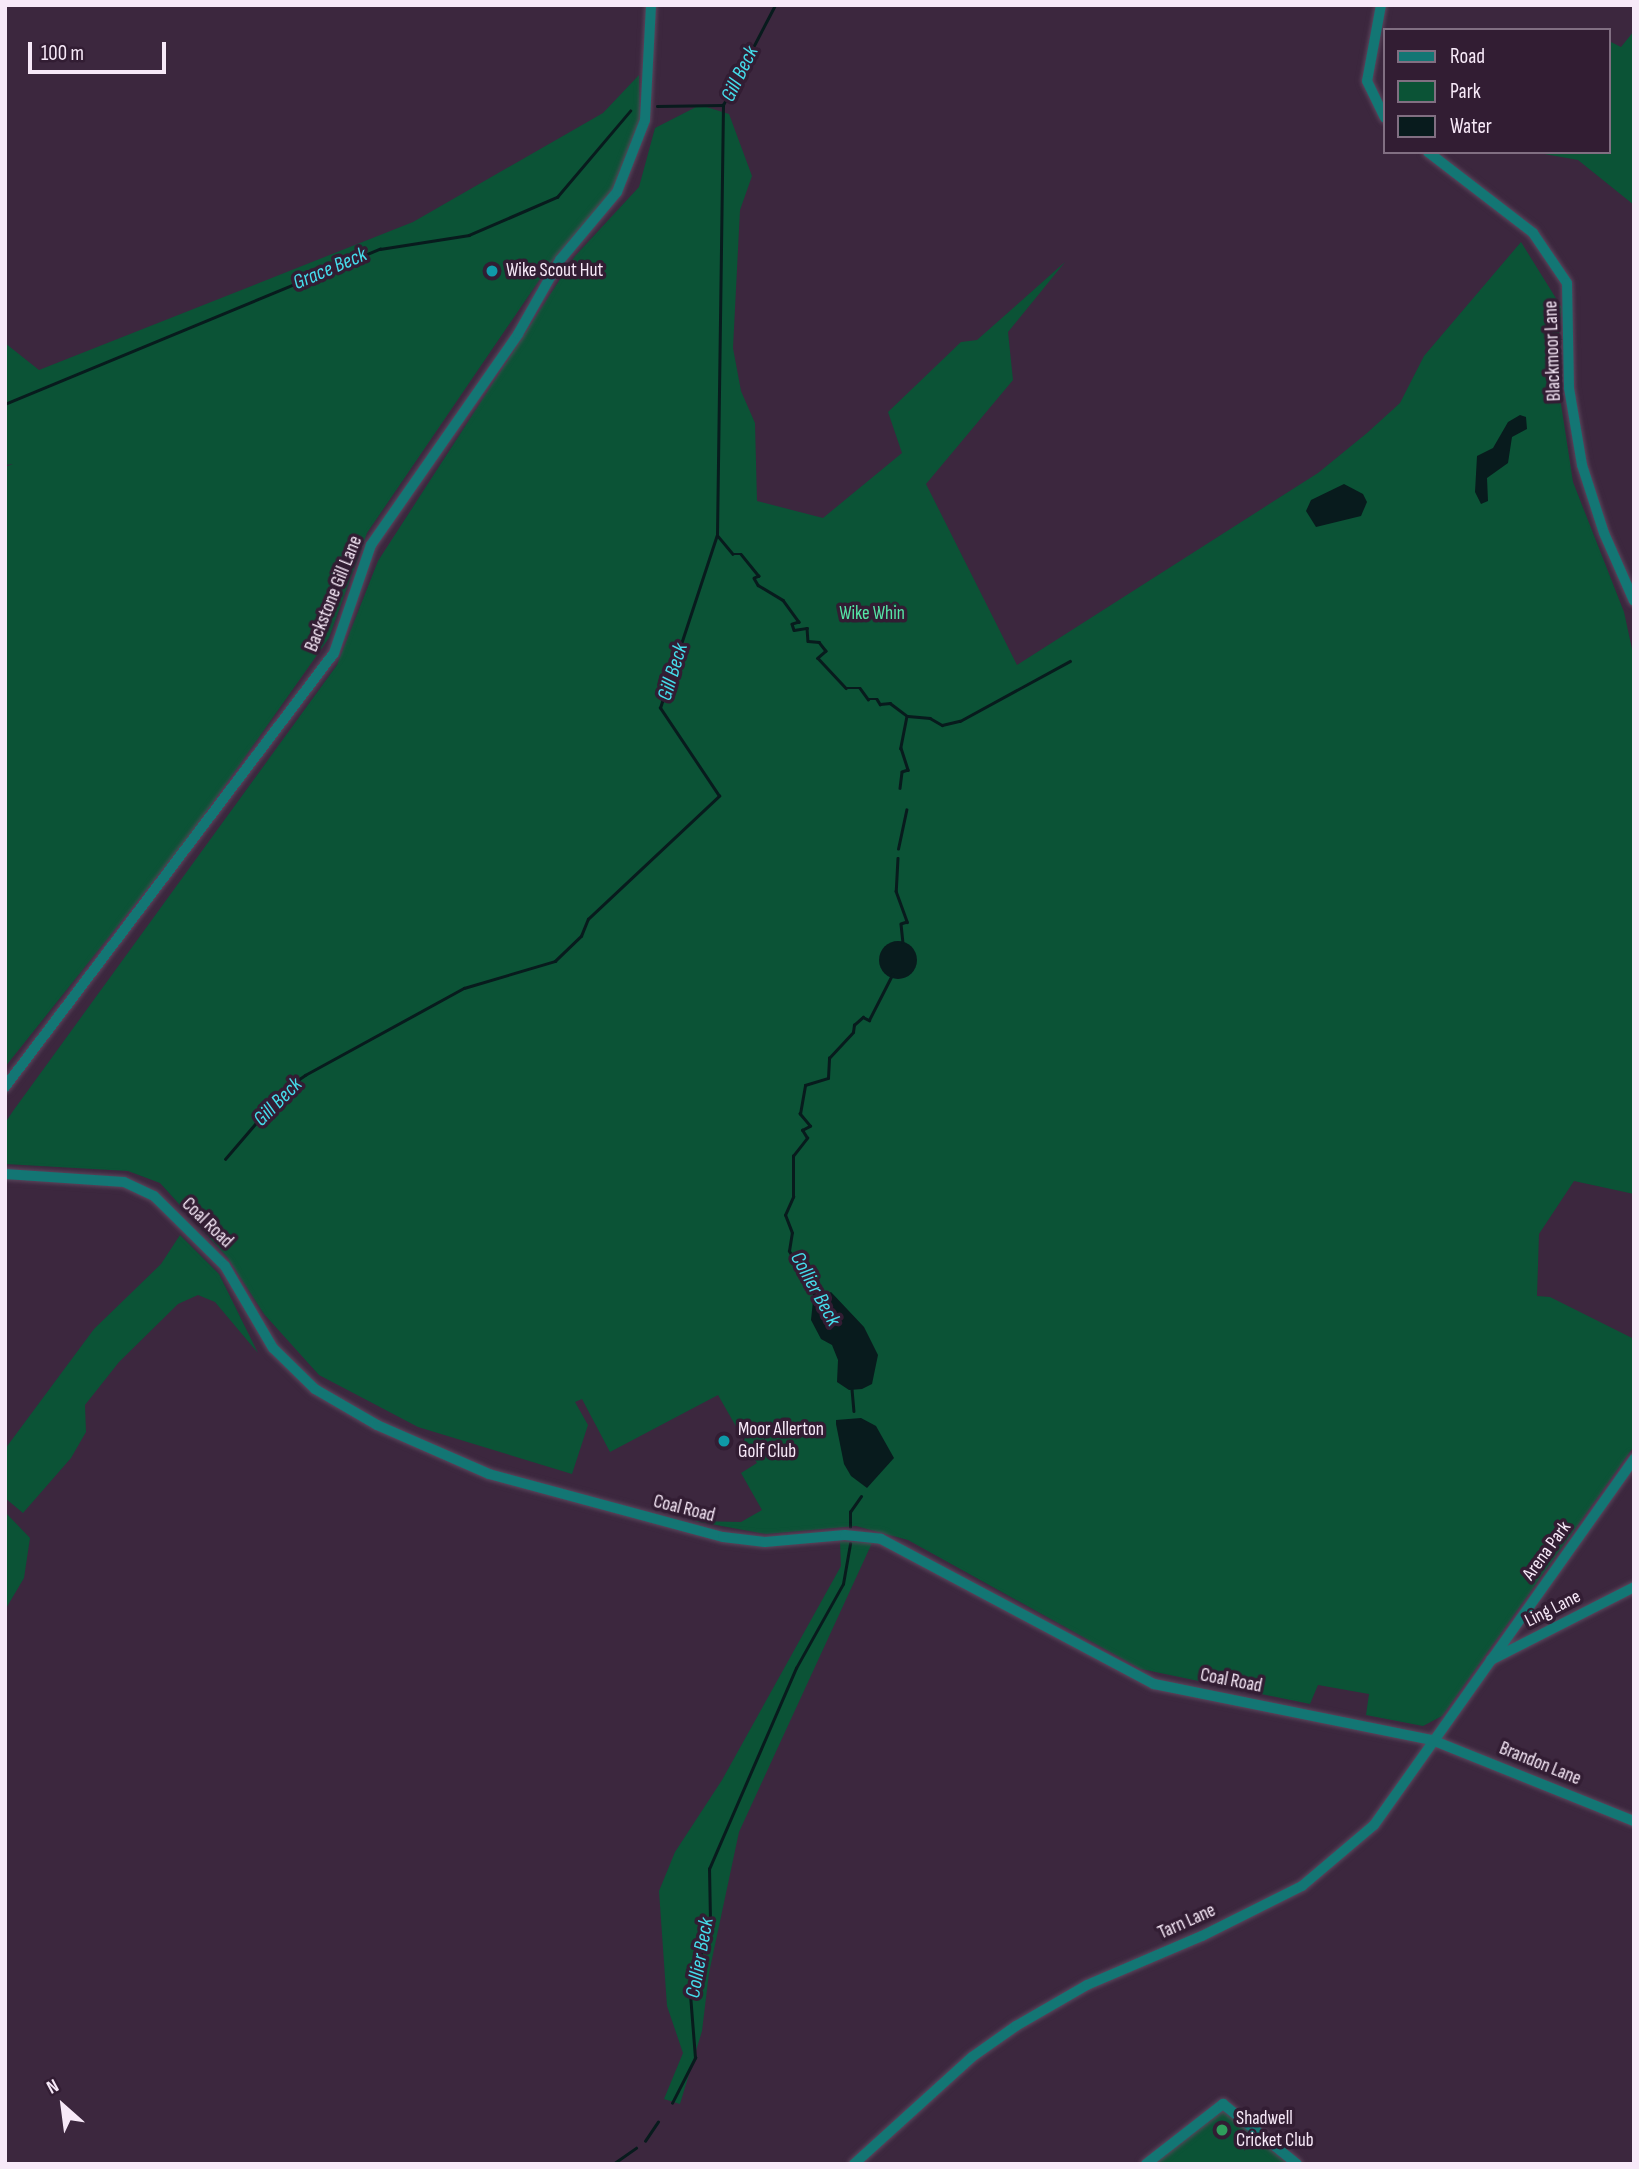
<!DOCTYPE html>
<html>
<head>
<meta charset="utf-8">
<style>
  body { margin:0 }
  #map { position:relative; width:1639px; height:2169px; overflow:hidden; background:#3c273e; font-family:"Sofia Sans Condensed",sans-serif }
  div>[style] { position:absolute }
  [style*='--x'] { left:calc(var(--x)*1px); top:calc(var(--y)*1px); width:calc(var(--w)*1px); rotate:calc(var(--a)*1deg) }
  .green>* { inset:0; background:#0b5336 }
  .water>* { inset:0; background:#081b1d }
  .round { border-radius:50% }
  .stream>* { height:2.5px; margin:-1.25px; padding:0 1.25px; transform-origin:1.25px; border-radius:1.25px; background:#081b1d }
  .roads { filter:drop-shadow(0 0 2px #5a465c) drop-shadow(0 0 2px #5a465c) }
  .minor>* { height:10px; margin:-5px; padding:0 5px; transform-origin:5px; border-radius:5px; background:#137674 }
  .dots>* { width:19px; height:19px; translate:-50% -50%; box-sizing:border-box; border:4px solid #321d33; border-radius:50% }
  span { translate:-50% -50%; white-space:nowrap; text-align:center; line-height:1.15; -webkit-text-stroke:7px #321d33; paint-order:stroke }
  .poi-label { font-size:19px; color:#f7e9f8 }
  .left { translate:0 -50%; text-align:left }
  .street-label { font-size:19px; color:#f7e9f8 }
  .park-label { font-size:19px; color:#55e6a6 }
  .water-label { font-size:21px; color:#45ddeb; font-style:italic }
  .frame { position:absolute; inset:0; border:7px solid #f7e9f8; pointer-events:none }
  .legend { position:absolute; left:1383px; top:28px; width:228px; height:126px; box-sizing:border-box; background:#321d33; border:2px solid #816f82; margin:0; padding:9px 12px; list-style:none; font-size:21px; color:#f7e9f8 }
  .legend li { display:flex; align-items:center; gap:14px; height:35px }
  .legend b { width:35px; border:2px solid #816f82 }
  .north { position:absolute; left:28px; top:2071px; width:70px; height:70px; -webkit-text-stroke:5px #321d33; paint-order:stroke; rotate:332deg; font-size:19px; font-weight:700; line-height:28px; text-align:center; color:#f7e9f8 }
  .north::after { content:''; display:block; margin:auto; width:24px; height:32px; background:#f7e9f8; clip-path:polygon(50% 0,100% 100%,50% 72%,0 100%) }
  .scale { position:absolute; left:28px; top:42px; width:138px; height:32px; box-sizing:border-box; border:4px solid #f7e9f8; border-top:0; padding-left:9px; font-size:21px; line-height:24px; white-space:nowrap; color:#f7e9f8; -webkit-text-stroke:5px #321d33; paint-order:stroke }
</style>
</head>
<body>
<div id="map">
  <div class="green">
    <div style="clip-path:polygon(1634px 31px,1634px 205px,1578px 160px,1533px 152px,1609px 152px,1609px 41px,1621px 47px)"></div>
    <div style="clip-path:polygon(639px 75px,640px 120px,617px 186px,553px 260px,367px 533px,329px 638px,187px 839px,5px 1067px,5px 467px,13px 464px,5px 465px,5px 343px,39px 370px,413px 222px,603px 113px)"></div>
    <div style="clip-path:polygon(700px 105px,729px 114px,752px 176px,740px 210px,733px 348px,741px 391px,755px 423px,757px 501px,823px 518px,902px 453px,888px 412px,961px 342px,977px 340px,1065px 262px,1008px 332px,1013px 380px,926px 484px,1017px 665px,1318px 473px,1367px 433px,1400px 403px,1424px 356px,1521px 242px,1562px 308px,1555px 365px,1573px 482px,1624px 612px,1634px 658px,1634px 1194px,1574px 1181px,1539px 1234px,1537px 1296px,1550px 1297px,1634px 1339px,1634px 1446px,1442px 1716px,1423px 1726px,1366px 1715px,1369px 1694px,1318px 1685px,1310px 1704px,1141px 1669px,908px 1540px,856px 1526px,766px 1534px,694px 1521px,741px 1522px,762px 1510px,741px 1473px,757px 1463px,718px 1395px,610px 1452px,582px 1399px,575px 1402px,588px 1425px,572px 1474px,418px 1427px,319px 1375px,264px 1314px,228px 1258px,160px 1183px,128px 1171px,5px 1164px,5px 1123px,13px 1111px,337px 665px,378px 561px,575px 256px,639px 187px,655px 128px)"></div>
    <div style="clip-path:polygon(180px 1235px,219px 1274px,258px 1353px,215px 1302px,198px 1295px,178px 1304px,119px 1362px,85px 1405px,86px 1432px,71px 1458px,23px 1513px,5px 1498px,5px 1449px,94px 1329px,161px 1264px)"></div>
    <div style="clip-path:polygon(5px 1512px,30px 1538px,24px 1578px,5px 1610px)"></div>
    <div style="clip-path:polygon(840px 1541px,872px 1543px,739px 1832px,709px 1973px,702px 2031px,680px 2104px,664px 2099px,683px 2053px,667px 2006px,659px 1891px,675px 1852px,722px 1780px,841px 1566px)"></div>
    <div style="clip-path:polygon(1223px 2111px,1288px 2164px,1153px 2164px)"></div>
  </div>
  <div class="water">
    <div style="clip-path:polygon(1520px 415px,1526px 417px,1527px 429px,1512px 437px,1508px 463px,1487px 478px,1488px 501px,1481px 504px,1475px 492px,1477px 456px,1493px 448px,1508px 422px)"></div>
    <div style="clip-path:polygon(1344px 484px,1363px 494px,1367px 502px,1361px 516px,1316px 527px,1306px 511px,1311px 500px)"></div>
    <div class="round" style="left:879px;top:941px;width:38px;height:38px"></div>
    <div style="clip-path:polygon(831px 1292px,864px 1327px,878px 1355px,872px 1384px,862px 1389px,849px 1390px,837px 1382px,838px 1360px,832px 1345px,821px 1339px,811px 1320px,813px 1301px)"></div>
    <div style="clip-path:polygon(861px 1418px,876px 1426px,894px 1458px,867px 1488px,851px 1476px,844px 1464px,836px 1424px,836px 1420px)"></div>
  </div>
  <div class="stream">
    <div style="--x:657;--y:106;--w:66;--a:-0.9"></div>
    <div style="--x:5;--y:404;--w:406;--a:-22.5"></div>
    <div style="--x:380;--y:249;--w:90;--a:-8.9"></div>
    <div style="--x:469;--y:235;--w:96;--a:-23.4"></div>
    <div style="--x:557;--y:197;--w:113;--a:-49.7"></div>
    <div style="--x:718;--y:536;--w:23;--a:50"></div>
    <div style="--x:733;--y:554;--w:8;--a:0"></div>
    <div style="--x:741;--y:554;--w:28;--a:51"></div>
    <div style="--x:759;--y:576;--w:5;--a:158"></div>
    <div style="--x:754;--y:578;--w:8;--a:60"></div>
    <div style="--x:758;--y:585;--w:29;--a:31"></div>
    <div style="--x:783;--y:600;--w:27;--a:54"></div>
    <div style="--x:799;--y:622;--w:7;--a:164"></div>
    <div style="--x:792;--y:624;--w:6;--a:72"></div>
    <div style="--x:794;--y:630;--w:13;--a:-9"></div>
    <div style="--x:807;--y:628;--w:13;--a:86"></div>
    <div style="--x:808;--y:641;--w:11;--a:5"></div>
    <div style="--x:819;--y:642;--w:11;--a:52"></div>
    <div style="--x:826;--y:651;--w:11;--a:139"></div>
    <div style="--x:818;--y:658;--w:41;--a:47"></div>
    <div style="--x:846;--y:688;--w:14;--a:0"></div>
    <div style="--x:860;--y:688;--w:14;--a:54"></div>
    <div style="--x:868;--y:699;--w:9;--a:0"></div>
    <div style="--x:877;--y:699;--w:6;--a:59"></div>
    <div style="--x:880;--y:704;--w:10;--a:-6"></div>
    <div style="--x:890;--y:703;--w:21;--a:37"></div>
    <div style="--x:907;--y:716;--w:33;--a:101"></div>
    <div style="--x:901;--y:748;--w:23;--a:72"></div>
    <div style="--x:908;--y:770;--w:6;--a:162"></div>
    <div style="--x:902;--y:772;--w:16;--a:97"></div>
    <div style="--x:908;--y:716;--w:22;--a:5"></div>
    <div style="--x:930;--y:718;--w:14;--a:30"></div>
    <div style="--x:942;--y:725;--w:18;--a:-13"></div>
    <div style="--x:960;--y:721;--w:125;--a:-28.6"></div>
    <div style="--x:898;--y:849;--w:40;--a:-78"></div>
    <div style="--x:898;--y:858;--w:33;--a:93"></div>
    <div style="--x:896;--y:891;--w:33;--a:70"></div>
    <div style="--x:907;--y:922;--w:6;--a:162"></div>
    <div style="--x:901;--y:924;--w:18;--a:84"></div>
    <div style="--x:225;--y:1159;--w:94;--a:-49.3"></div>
    <div style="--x:286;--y:1088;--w:23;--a:-34"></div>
    <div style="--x:305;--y:1075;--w:181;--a:-28.7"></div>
    <div style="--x:464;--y:988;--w:95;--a:-16.5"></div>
    <div style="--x:555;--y:961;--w:36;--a:-44"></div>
    <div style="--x:581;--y:936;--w:18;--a:-68"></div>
    <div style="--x:588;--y:919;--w:180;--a:-43.2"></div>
    <div style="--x:719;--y:796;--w:106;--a:-123.8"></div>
    <div style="--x:660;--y:708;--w:182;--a:-71.8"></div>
    <div style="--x:717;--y:535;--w:430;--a:-89.2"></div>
    <div style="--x:723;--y:105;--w:113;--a:-62.5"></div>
    <div style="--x:816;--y:1298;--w:54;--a:-119.9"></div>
    <div style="--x:789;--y:1251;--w:18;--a:-81"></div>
    <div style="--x:792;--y:1233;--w:19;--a:-111"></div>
    <div style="--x:785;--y:1215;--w:20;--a:-66"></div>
    <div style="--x:793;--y:1197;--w:41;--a:-90"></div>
    <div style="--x:793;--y:1156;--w:23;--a:-52"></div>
    <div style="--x:807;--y:1138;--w:9;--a:-122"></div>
    <div style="--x:802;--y:1130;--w:9;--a:-27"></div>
    <div style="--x:810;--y:1126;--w:16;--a:-130"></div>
    <div style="--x:800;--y:1114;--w:29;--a:-80"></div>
    <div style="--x:805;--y:1085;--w:24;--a:-17"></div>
    <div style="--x:828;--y:1078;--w:20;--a:-87"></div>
    <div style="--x:829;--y:1058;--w:35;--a:-47"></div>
    <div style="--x:853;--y:1032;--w:7;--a:-82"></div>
    <div style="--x:854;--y:1025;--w:12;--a:-42"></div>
    <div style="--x:863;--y:1017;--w:7;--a:27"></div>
    <div style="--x:869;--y:1020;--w:51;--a:-62.9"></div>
    <div style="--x:852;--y:1389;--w:22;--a:85"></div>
    <div style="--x:850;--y:1527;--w:15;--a:-90"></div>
    <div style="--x:850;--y:1512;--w:19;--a:-55"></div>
    <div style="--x:672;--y:2103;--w:51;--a:-62.9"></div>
    <div style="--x:695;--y:2058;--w:64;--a:-94.5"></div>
    <div style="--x:690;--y:1994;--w:77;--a:-74.9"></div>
    <div style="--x:710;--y:1920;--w:51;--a:-91.1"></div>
    <div style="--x:709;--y:1869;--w:219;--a:-66.6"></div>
    <div style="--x:796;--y:1668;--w:96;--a:-60.8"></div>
    <div style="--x:843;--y:1584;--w:41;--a:-80.1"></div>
    <div style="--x:645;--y:2141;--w:23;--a:-56"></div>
    <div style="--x:613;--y:2164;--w:28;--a:-35"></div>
  </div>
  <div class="roads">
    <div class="minor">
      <div style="--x:1381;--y:5;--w:77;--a:100.4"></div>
      <div style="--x:1367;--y:81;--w:41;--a:64.1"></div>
      <div style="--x:1428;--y:152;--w:133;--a:37.6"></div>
      <div style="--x:1533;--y:233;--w:60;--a:55.8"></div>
      <div style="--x:1567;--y:283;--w:105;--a:88.9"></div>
      <div style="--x:1569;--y:388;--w:78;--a:80.4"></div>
      <div style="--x:1582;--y:465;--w:71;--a:72.1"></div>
      <div style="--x:1604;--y:533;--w:74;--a:66.2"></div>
      <div style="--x:5;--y:1087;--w:545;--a:-52.84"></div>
      <div style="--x:334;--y:653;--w:114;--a:-71.1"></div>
      <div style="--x:371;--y:545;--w:257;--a:-55.1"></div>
      <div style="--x:518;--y:334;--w:85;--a:-60.4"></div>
      <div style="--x:560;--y:260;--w:89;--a:-50"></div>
      <div style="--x:617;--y:192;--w:77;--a:-68.7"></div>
      <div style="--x:645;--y:120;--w:115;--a:-87"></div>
      <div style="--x:5;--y:1174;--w:119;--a:3.8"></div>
      <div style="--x:124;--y:1182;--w:33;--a:25"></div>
      <div style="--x:154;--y:1196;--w:100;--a:44.6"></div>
      <div style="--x:225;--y:1266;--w:95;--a:59.7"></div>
      <div style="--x:273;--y:1348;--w:59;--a:44.3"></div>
      <div style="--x:315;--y:1389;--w:72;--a:30.1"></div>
      <div style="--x:377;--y:1425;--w:122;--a:23.6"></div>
      <div style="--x:489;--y:1474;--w:242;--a:15.1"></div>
      <div style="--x:723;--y:1537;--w:42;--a:6.8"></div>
      <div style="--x:765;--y:1542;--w:80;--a:-5"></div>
      <div style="--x:845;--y:1535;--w:36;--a:6"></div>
      <div style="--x:881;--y:1539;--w:309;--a:28"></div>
      <div style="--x:1154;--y:1684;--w:284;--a:11.4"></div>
      <div style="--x:1432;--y:1740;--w:218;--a:21.9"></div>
      <div style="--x:1491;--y:1660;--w:161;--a:-27"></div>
      <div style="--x:854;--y:2164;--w:159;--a:-42.2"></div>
      <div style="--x:972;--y:2057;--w:54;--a:-35.2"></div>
      <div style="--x:1016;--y:2026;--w:82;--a:-30"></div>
      <div style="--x:1087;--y:1985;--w:125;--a:-23.1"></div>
      <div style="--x:1202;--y:1936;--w:112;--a:-26.6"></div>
      <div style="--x:1302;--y:1886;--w:94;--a:-40.3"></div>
      <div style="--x:1374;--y:1825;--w:449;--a:-54.6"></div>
      <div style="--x:1146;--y:2164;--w:98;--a:-37.9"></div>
      <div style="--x:1223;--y:2104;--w:95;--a:39"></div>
    </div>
  </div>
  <div class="dots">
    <div style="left:492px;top:271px;background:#0f9aa8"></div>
    <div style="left:724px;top:1441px;background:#0f9aa8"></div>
    <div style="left:1222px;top:2130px;background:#2e9e5b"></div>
  </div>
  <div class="poi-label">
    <span class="left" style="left:506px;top:271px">Wike Scout Hut</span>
    <span class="left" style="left:738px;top:1441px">Moor Allerton<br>Golf Club</span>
    <span class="left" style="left:1236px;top:2130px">Shadwell<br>Cricket Club</span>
  </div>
  <div class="street-label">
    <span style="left:1553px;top:351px;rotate:-92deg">Blackmoor Lane</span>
    <span style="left:334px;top:594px;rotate:-68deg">Backstone Gill Lane</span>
    <span style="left:207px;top:1223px;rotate:44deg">Coal Road</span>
    <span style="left:684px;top:1509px;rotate:14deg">Coal Road</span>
    <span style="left:1547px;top:1551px;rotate:-54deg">Arena Park</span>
    <span style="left:1553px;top:1609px;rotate:-27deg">Ling Lane</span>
    <span style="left:1231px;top:1681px;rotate:11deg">Coal Road</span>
    <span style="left:1540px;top:1764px;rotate:22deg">Brandon Lane</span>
    <span style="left:1187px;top:1922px;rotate:-24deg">Tarn Lane</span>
  </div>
  <div class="park-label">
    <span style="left:872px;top:614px">Wike Whin</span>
  </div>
  <div class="water-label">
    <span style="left:740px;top:74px;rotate:-64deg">Gill Beck</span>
    <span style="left:330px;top:269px;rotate:-23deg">Grace Beck</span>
    <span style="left:673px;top:672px;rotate:-73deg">Gill Beck</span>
    <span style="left:278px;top:1102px;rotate:-45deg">Gill Beck</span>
    <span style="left:815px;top:1289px;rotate:61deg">Collier Beck</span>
    <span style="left:700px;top:1958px;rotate:-80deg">Collier Beck</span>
  </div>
  <div class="frame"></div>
  <ul class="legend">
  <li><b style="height:9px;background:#137674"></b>Road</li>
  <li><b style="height:19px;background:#0b5336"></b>Park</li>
  <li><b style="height:19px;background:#081b1d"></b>Water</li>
  </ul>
  <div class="north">N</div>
  <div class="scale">100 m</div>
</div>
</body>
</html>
